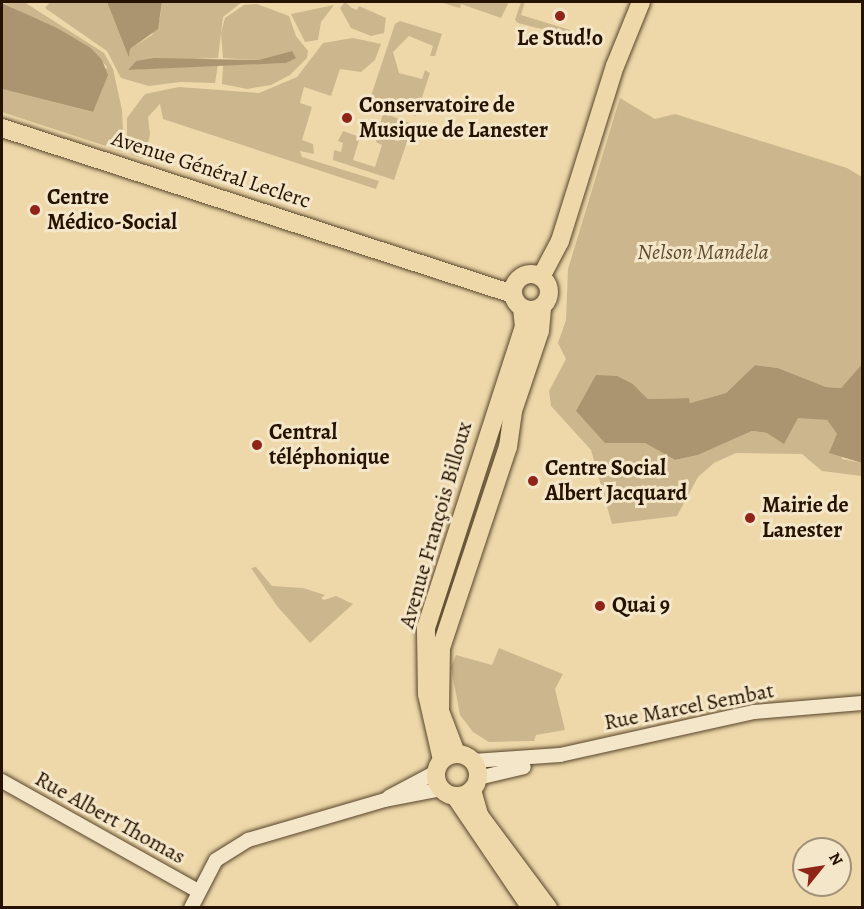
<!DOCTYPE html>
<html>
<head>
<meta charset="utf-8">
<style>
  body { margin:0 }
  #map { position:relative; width:864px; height:909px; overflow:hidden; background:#eed8aa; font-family:Alegreya,serif }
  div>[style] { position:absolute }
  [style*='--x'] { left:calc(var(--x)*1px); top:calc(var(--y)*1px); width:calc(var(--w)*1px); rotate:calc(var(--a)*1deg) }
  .green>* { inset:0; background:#ccb68d }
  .water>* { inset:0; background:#aa9570 }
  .roads { filter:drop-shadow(0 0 2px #57442a) drop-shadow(0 0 2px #57442a) }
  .minor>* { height:14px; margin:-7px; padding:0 7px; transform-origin:7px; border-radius:7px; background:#f4e6c8 }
  .major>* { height:18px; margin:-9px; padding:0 9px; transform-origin:9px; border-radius:9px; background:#eed8aa }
  .major>.ring { margin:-9px; padding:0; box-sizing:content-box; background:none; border:18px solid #eed8aa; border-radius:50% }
  .dots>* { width:16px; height:16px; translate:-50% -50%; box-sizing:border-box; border:3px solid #f4e6c8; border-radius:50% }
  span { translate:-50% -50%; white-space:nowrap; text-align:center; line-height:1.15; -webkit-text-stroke:6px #f4e6c8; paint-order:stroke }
  .poi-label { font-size:22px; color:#251200; font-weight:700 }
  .left { translate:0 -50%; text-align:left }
  .street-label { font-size:22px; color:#251200 }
  .park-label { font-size:22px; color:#5f4b31; font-style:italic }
  .frame { position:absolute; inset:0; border:3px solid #251200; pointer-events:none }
  .north { position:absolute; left:792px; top:837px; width:60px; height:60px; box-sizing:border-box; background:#f4e6c8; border:2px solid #a19178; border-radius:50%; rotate:60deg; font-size:16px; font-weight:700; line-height:24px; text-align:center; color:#251200 }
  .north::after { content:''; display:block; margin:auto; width:21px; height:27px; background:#8f2418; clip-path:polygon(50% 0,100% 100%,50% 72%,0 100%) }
</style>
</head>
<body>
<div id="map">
  <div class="green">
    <div style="clip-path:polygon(2px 2px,24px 2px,104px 53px,113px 69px,122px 110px,124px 152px,2px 112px,2px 89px,92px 112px,107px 67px,91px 48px)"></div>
    <div style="clip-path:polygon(50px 2px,107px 2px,129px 58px,130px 49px,152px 35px,160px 18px,162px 2px,242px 2px,223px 17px,218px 58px,136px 61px,128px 70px,218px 65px,215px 83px,180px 82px,149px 86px,121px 78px,107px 51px,45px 8px)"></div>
    <div style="clip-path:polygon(345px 2px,352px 8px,357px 10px,359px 6px,386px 18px,384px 33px,371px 36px,351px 28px,340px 8px)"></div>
    <div style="clip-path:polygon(439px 2px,509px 2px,501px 18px,461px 4px,460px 8px)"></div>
    <div style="clip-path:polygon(521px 2px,525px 2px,521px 15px,570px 30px,569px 36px,518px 23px,515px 20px)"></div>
    <div style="clip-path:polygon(257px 4px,289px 16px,296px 36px,308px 51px,307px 58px,290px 75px,271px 85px,247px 89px,222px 84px,223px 65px,286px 63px,292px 51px,258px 60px,223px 58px,221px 33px,225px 18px,244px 5px)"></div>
    <div style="clip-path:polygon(334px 5px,321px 22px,318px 40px,305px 42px,291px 14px)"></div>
    <div style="clip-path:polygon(400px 21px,442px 34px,435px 56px,430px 56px,433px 46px,409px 36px,393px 52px,399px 73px,422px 79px,425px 70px,430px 73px,416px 116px,373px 102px,371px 96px,395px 24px)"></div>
    <div style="clip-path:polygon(353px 38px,381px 44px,375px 60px,361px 72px,340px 69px,331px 96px,304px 87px,300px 103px,312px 107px,302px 140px,313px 144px,314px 154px,300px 151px,302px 157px,379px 181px,376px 189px,163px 119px,160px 104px,148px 117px,150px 134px,145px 159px,132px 155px,127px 143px,127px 118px,145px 94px,179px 87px,259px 93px,297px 77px,323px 43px)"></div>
    <div style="clip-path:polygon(620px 98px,655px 119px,675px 114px,847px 168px,862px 177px,862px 364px,841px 388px,826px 387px,778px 368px,755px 365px,726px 393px,690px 403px,689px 398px,648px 399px,633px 384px,596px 375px,589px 393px,605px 443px,645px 443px,675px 460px,698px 455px,752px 431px,767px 433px,798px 418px,812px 418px,827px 420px,837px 434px,842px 459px,862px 463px,862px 476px,822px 471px,802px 454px,736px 453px,714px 463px,698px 477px,677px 516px,612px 524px,591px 450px,551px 406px,549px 391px,566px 359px,558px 343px,566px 320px,568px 269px)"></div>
    <div style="clip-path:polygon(383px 113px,413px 124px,394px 180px,333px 160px,334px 150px,341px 152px,343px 143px,338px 141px,343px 131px,360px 137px,353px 160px,375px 167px,382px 145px,376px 142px)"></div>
    <div style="clip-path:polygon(256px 567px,272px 586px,303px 588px,325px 595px,321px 598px,324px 600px,336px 596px,353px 604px,310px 643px,277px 606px,251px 568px)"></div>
    <div style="clip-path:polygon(499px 648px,563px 674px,555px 689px,565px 730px,536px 735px,534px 741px,489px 742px,473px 732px,460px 715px,451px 667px,456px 655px,492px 665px)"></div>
  </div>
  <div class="water">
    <div style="clip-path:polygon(107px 2px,162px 2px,158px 29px,130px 49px,129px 58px)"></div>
    <div style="clip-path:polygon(2px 3px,57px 28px,91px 48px,102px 60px,108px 75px,93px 112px,2px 89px)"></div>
    <div style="clip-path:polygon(292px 51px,296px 58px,286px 63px,128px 70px,136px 61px,154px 58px,258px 60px)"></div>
    <div style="clip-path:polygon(862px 364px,862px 463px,829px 453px,837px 434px,827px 420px,798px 418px,784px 444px,767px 433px,752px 431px,698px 455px,675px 460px,645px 443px,605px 443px,576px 411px,596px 375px,617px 376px,633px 384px,648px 399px,689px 398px,690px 403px,726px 393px,755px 365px,778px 368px,826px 387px,841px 388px)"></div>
  </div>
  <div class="roads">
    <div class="minor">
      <div style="--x:473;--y:761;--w:87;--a:-3.9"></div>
      <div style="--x:560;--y:755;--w:199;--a:-12.5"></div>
      <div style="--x:754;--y:712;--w:108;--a:-4.8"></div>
      <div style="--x:478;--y:778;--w:47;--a:-13.4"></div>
      <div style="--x:2;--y:781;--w:225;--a:29.3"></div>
      <div style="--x:389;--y:797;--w:53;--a:-28"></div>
      <div style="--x:191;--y:908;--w:54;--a:-62.5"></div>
      <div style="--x:216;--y:860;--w:38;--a:-32"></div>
      <div style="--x:248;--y:840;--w:143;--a:-16.3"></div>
      <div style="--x:385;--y:800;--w:57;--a:-11.1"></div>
    </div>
    <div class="major">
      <div style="--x:2;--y:128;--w:537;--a:18"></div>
      <div class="ring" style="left:513px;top:274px;width:18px;height:18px"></div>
      <div style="--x:541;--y:277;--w:41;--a:-62.2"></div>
      <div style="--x:560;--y:241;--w:183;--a:-72.6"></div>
      <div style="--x:615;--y:66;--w:69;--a:-67.9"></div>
      <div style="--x:456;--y:753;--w:45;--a:-110.9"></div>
      <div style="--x:440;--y:711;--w:63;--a:-89.1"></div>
      <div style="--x:441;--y:648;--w:212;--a:-71.6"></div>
      <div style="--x:508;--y:447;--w:36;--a:-82"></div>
      <div style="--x:513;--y:411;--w:84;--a:-71.4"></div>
      <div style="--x:540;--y:331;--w:25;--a:-85"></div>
      <div class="ring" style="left:436px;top:754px;width:24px;height:24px"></div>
      <div style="--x:442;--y:760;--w:68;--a:-102.8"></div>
      <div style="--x:427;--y:694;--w:66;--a:-90.9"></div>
      <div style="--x:426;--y:628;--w:317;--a:-72"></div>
      <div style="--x:524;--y:327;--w:19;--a:-96"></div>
      <div style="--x:472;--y:790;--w:26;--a:74"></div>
      <div style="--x:479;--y:815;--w:116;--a:53.4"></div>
      <div style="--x:455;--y:796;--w:135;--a:55.8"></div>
    </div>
  </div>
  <div class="dots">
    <div style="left:560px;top:16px;background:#8f2418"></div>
    <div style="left:347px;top:118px;background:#8f2418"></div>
    <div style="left:35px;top:210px;background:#8f2418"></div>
    <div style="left:257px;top:445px;background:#8f2418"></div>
    <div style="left:533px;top:481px;background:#8f2418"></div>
    <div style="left:750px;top:518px;background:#8f2418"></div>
    <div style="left:600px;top:606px;background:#8f2418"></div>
  </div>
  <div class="poi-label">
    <span style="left:560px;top:39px">Le Stud!o</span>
    <span class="left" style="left:359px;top:118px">Conservatoire de<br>Musique de Lanester</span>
    <span class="left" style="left:47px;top:210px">Centre<br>Médico-Social</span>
    <span class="left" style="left:269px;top:445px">Central<br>téléphonique</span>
    <span class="left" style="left:545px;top:481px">Centre Social<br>Albert Jacquard</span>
    <span class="left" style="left:762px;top:518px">Mairie de<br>Lanester</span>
    <span class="left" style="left:612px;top:606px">Quai 9</span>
  </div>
  <div class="street-label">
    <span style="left:211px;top:170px;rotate:18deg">Avenue Général Leclerc</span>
    <span style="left:436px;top:525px;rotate:-74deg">Avenue François Billoux</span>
    <span style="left:689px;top:707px;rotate:-11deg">Rue Marcel Sembat</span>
    <span style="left:110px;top:818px;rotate:29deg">Rue Albert Thomas</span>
  </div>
  <div class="park-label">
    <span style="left:703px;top:253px">Nelson Mandela</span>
  </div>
  <div class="frame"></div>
  <div class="north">N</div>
</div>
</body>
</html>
